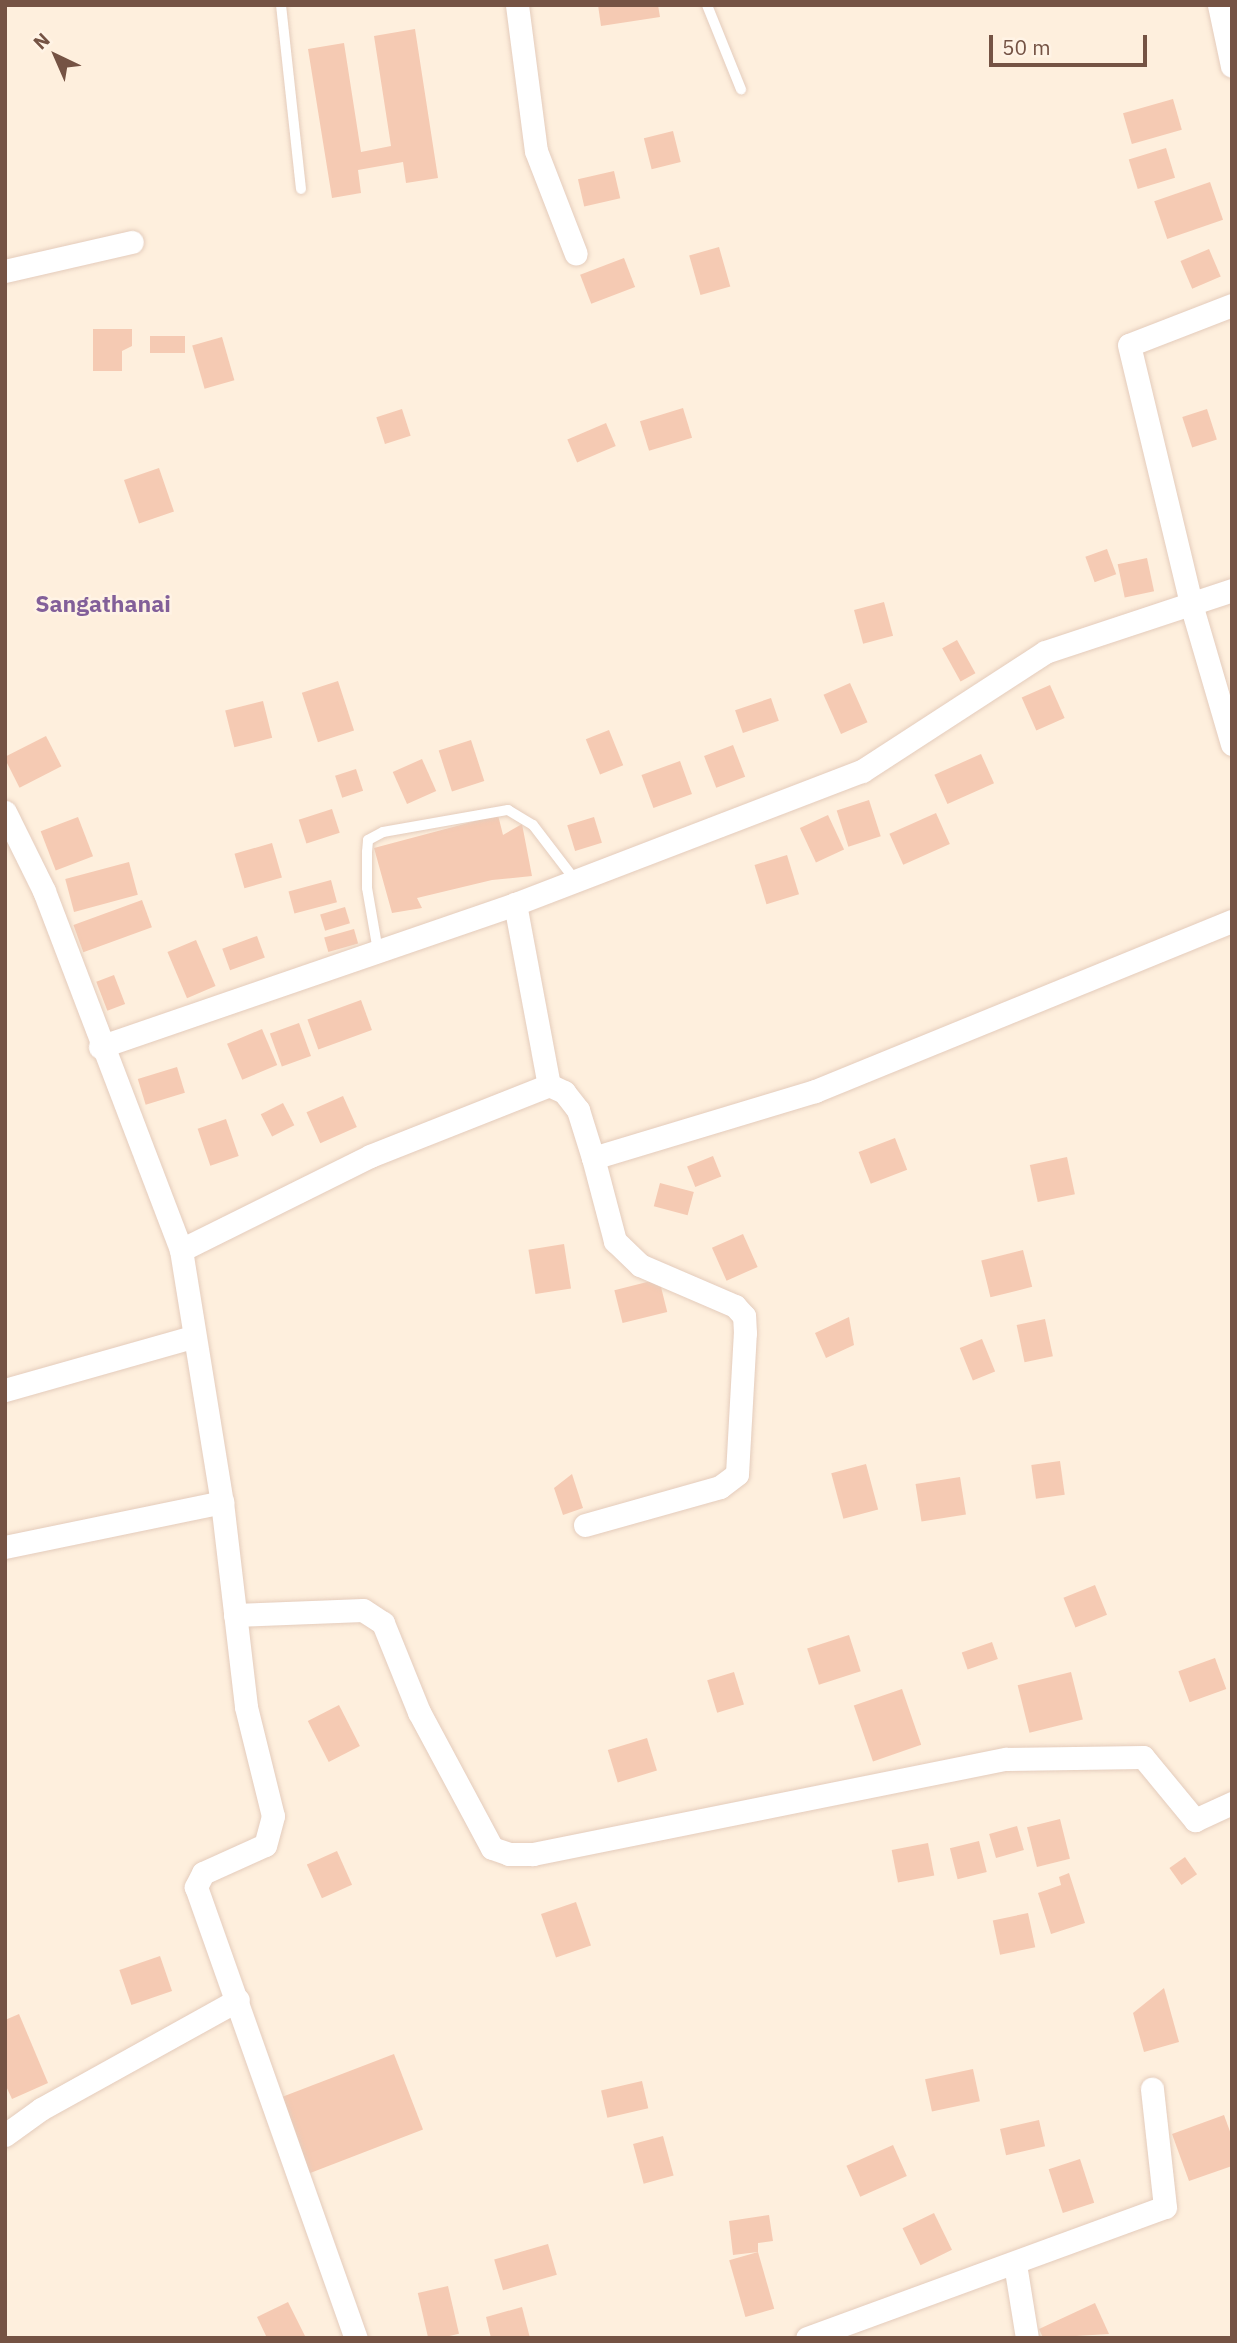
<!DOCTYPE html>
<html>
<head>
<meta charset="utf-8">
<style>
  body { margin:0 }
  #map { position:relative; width:1237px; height:2343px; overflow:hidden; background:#feefdd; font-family:"IBM Plex Sans",sans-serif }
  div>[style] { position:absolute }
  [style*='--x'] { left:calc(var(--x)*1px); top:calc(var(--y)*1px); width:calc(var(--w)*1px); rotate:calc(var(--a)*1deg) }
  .building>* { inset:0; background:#f5cab3; transform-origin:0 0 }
  .roads { filter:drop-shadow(0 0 2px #e4ccbc) drop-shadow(0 0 2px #e4ccbc) }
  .lane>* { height:10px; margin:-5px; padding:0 5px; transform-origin:5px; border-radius:5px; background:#fff }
  .street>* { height:23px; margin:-11.5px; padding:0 11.5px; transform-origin:11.5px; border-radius:11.5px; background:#fff }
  span { translate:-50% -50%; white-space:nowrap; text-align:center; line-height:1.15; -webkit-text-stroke:5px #fff3e5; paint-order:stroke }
  .quarter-label { font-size:23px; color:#825f99; font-weight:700 }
  .frame { position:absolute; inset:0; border:7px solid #755344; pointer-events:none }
  .north { position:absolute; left:21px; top:21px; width:70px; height:70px; -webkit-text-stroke:5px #fff3e5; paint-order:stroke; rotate:316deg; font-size:19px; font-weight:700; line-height:28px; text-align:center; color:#755344 }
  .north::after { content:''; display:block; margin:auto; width:24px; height:32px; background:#755344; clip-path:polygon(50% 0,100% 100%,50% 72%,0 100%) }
  .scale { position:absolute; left:989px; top:35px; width:158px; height:32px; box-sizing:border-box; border:4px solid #755344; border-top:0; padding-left:9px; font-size:21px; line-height:24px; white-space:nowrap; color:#755344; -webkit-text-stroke:5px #fff3e5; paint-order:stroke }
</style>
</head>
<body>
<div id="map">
  <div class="building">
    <div style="clip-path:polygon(598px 5px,658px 5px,660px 17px,601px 26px)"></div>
    <div style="clip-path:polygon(415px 29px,438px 178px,406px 183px,403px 162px,358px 170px,361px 193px,332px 198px,308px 49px,344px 43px,361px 152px,391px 146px,374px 36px)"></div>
    <div style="left:1173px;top:99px;width:32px;height:52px;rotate:74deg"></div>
    <div style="left:673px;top:131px;width:32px;height:30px;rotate:76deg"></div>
    <div style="left:1166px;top:148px;width:31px;height:39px;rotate:73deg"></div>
    <div style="left:614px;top:171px;width:28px;height:37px;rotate:77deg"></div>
    <div style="left:1210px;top:182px;width:40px;height:59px;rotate:71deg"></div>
    <div style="left:719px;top:247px;width:41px;height:31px;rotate:74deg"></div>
    <div style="left:1209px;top:249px;width:30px;height:31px;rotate:67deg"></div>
    <div style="left:624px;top:258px;width:31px;height:47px;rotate:69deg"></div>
    <div style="clip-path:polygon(93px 329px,132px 329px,132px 346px,122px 351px,122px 371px,93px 371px)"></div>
    <div style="left:150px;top:336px;width:35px;height:17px"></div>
    <div style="left:222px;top:337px;width:45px;height:31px;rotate:74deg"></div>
    <div style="left:683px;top:408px;width:31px;height:45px;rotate:73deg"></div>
    <div style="left:402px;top:409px;width:28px;height:27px;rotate:72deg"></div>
    <div style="left:1207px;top:409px;width:32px;height:26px;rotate:72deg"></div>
    <div style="left:606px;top:423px;width:25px;height:42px;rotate:67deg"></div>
    <div style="left:159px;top:468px;width:46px;height:37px;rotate:71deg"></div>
    <div style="left:1107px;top:549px;width:27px;height:23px;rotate:70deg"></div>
    <div style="left:1147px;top:558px;width:34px;height:30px;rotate:78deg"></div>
    <div style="left:884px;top:602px;width:35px;height:31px;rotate:75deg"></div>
    <div style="left:957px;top:640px;width:38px;height:17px;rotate:61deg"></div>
    <div style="left:338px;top:681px;width:52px;height:38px;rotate:72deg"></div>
    <div style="left:850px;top:683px;width:43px;height:29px;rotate:66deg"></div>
    <div style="left:1050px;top:685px;width:36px;height:31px;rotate:66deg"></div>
    <div style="left:771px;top:698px;width:24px;height:38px;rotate:71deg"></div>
    <div style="left:263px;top:701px;width:38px;height:39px;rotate:76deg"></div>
    <div style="left:609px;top:730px;width:38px;height:25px;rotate:68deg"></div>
    <div style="left:46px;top:736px;width:34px;height:47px;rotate:63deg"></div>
    <div style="left:471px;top:740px;width:43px;height:34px;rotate:72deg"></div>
    <div style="left:733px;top:745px;width:34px;height:31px;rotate:69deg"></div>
    <div style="left:981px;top:754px;width:32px;height:51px;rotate:66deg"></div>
    <div style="left:422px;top:759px;width:35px;height:32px;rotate:66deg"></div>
    <div style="left:680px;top:761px;width:35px;height:41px;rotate:70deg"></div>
    <div style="left:356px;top:769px;width:23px;height:22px;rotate:72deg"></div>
    <div style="left:869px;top:800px;width:38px;height:34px;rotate:72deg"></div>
    <div style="left:332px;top:809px;width:25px;height:35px;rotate:72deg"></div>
    <div style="left:936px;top:813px;width:34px;height:51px;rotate:66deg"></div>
    <div style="clip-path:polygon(498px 815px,503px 835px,522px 824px,532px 876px,492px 880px,417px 898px,422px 908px,392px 913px,374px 848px)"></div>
    <div style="left:828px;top:815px;width:38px;height:31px;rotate:65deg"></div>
    <div style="left:78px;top:817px;width:42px;height:40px;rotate:69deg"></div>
    <div style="left:594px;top:817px;width:27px;height:28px;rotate:73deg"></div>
    <div style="left:272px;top:843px;width:36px;height:39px;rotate:74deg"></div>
    <div style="left:787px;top:855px;width:41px;height:34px;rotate:73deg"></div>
    <div style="left:129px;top:862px;width:34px;height:66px;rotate:75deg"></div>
    <div style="left:331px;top:880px;width:23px;height:44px;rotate:75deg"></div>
    <div style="left:142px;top:900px;width:29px;height:73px;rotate:70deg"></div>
    <div style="left:345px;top:907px;width:17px;height:26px;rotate:73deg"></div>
    <div style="left:354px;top:929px;width:15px;height:31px;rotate:74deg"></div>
    <div style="left:257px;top:936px;width:23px;height:37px;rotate:70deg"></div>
    <div style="left:196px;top:940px;width:50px;height:31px;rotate:67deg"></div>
    <div style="left:114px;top:975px;width:31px;height:19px;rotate:69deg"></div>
    <div style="left:361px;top:1000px;width:32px;height:57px;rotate:70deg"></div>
    <div style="left:299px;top:1023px;width:35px;height:31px;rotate:70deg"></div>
    <div style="left:262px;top:1029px;width:39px;height:38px;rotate:67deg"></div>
    <div style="left:177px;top:1067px;width:27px;height:41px;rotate:73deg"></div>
    <div style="left:343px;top:1096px;width:34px;height:40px;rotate:66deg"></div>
    <div style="left:283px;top:1103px;width:25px;height:25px;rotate:63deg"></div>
    <div style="left:226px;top:1119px;width:39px;height:30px;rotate:71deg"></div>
    <div style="left:895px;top:1138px;width:34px;height:39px;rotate:69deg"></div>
    <div style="left:713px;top:1156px;width:22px;height:28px;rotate:68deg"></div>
    <div style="left:1067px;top:1157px;width:38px;height:38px;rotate:78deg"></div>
    <div style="left:660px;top:1183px;width:35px;height:24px;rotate:15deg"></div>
    <div style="left:743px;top:1234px;width:36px;height:34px;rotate:66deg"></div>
    <div style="left:564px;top:1244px;width:45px;height:36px;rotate:81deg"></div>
    <div style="left:1023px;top:1250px;width:38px;height:43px;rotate:76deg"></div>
    <div style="left:659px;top:1279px;width:34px;height:46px;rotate:76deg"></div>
    <div style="clip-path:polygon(849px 1317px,854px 1345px,826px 1358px,815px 1333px)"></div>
    <div style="left:1045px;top:1319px;width:38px;height:29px;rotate:78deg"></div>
    <div style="left:982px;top:1339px;width:35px;height:24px;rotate:68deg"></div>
    <div style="left:1060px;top:1461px;width:34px;height:29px;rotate:82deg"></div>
    <div style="left:866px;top:1464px;width:47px;height:36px;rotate:75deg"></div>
    <div style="clip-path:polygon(572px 1474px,583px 1508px,563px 1515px,554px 1488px)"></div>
    <div style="left:960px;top:1477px;width:38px;height:45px;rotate:81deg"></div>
    <div style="left:1095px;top:1585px;width:32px;height:34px;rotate:68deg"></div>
    <div style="left:849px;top:1635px;width:38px;height:44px;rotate:72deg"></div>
    <div style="left:992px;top:1642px;width:18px;height:32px;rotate:71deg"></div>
    <div style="left:1215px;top:1658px;width:33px;height:39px;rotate:70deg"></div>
    <div style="left:734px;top:1672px;width:34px;height:28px;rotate:73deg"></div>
    <div style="left:1071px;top:1672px;width:49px;height:55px;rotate:76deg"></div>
    <div style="left:902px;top:1689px;width:59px;height:51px;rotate:71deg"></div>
    <div style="left:339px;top:1705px;width:46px;height:35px;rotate:63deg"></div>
    <div style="left:647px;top:1738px;width:34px;height:41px;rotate:73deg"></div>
    <div style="left:1060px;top:1819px;width:41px;height:34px;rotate:76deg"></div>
    <div style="left:1017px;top:1826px;width:25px;height:29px;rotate:74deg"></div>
    <div style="left:979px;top:1841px;width:32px;height:30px;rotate:76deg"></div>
    <div style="left:928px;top:1843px;width:33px;height:37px;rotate:79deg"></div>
    <div style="left:337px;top:1851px;width:37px;height:33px;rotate:66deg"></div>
    <div style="left:1185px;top:1857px;width:21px;height:19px;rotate:55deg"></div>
    <div style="clip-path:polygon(1069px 1873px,1085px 1923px,1051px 1934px,1038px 1893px,1061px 1885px,1059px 1877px)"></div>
    <div style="left:576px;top:1902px;width:46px;height:37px;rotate:71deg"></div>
    <div style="left:1028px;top:1913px;width:35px;height:36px;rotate:78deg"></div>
    <div style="left:160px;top:1956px;width:37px;height:43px;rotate:71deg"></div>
    <div style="clip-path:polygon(1164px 1988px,1179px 2042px,1144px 2052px,1133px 2013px)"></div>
    <div style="clip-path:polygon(19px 2014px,48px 2083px,12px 2099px,5px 2084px,5px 2020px)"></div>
    <div style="left:394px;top:2054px;width:81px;height:125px;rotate:69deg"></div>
    <div style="left:973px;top:2069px;width:33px;height:49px;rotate:78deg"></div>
    <div style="left:642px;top:2081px;width:28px;height:42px;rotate:77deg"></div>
    <div style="clip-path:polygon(1224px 2115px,1232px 2137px,1232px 2166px,1189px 2181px,1172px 2134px)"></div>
    <div style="left:1039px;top:2120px;width:27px;height:40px;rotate:77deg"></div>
    <div style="left:663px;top:2136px;width:41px;height:31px;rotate:75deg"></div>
    <div style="left:893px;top:2145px;width:34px;height:51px;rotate:66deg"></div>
    <div style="left:1080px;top:2159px;width:46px;height:33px;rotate:72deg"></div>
    <div style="left:934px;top:2213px;width:41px;height:35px;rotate:64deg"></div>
    <div style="clip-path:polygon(769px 2215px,773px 2241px,758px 2243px,758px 2252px,733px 2255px,729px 2221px)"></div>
    <div style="left:548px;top:2244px;width:32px;height:56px;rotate:74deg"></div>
    <div style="left:758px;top:2252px;width:59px;height:30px;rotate:74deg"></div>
    <div style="left:448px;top:2286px;width:49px;height:31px;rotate:77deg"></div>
    <div style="clip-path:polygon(288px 2302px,306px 2338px,267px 2338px,257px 2317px)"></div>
    <div style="clip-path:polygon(1095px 2303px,1109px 2334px,1043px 2338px,1039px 2329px)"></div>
    <div style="clip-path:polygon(522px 2307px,530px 2338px,491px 2338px,486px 2317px)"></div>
  </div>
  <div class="roads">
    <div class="lane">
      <div style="--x:281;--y:5;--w:185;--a:83.8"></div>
      <div style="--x:707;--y:5;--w:91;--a:68"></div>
      <div style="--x:378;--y:951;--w:64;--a:-99.9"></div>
      <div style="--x:367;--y:888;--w:36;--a:-90"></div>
      <div style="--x:367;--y:852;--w:12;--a:-85"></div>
      <div style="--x:368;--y:840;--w:17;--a:-28"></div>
      <div style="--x:383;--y:832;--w:127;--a:-10"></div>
      <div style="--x:508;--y:810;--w:29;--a:31"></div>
      <div style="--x:533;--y:825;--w:69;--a:52.6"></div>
    </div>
    <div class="street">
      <div style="--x:517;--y:5;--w:147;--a:82.6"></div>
      <div style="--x:536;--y:151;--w:110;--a:68.8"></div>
      <div style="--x:1219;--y:5;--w:62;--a:78"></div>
      <div style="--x:5;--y:271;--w:130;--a:-12.9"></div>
      <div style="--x:1232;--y:305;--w:110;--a:158.8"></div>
      <div style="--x:1129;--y:345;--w:266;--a:76.5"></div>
      <div style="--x:1191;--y:604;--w:146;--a:73.7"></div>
      <div style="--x:5;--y:812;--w:88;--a:63.7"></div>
      <div style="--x:44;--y:891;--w:384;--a:69.1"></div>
      <div style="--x:181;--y:1250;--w:255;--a:80.8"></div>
      <div style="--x:222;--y:1502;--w:206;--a:83.3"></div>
      <div style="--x:246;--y:1707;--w:112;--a:76.1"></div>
      <div style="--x:273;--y:1816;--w:30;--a:105"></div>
      <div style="--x:265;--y:1845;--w:68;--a:155.7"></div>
      <div style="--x:203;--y:1873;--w:16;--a:117"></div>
      <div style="--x:196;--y:1887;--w:479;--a:70.5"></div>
      <div style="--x:515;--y:904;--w:184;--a:79.4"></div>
      <div style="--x:100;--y:1047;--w:439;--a:-19"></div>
      <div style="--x:515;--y:904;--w:372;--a:-21"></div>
      <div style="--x:862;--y:771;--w:218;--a:-33"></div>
      <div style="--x:1045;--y:652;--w:197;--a:-18.3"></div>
      <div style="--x:181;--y:1250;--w:211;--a:-26.4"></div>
      <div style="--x:370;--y:1156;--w:193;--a:-21.6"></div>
      <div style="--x:549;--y:1085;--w:17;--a:25"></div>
      <div style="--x:564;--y:1092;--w:23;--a:52"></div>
      <div style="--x:578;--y:1110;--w:50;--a:72.6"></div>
      <div style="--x:593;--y:1158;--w:232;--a:-16.8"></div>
      <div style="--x:815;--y:1091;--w:450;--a:-22.2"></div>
      <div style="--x:5;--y:1390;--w:194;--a:-15.8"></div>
      <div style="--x:585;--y:1525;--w:140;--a:-15.7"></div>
      <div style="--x:720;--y:1487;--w:21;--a:-37"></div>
      <div style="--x:737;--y:1474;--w:141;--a:-86.8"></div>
      <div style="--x:745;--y:1333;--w:17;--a:-93"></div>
      <div style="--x:744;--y:1316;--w:13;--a:-132"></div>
      <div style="--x:735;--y:1306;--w:103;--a:-156.7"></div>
      <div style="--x:640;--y:1265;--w:35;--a:-136"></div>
      <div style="--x:615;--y:1241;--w:86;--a:-104.8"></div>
      <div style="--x:5;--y:1547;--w:222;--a:-11.7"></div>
      <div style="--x:235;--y:1615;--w:128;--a:-2.2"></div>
      <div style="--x:363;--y:1610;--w:24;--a:33"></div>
      <div style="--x:383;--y:1623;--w:96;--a:68"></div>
      <div style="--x:419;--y:1712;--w:154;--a:61.8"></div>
      <div style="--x:492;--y:1848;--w:18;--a:19"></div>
      <div style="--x:509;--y:1854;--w:24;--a:0"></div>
      <div style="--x:533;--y:1854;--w:482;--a:-11.4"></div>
      <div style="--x:1006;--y:1759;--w:137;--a:-0.8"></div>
      <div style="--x:1143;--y:1757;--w:82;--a:50.5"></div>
      <div style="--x:1195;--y:1820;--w:41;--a:-24.7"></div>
      <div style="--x:5;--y:2135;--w:44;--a:-35.8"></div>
      <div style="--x:41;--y:2109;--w:225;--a:-29"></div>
      <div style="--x:1015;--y:2264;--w:75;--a:80.8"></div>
      <div style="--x:807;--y:2338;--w:381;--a:-20.1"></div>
      <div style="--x:1165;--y:2207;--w:119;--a:-96.3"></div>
    </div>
  </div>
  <div class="quarter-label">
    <span style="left:103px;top:603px">Sangathanai</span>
  </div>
  <div class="frame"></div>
  <div class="north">N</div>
  <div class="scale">50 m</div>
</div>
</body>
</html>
